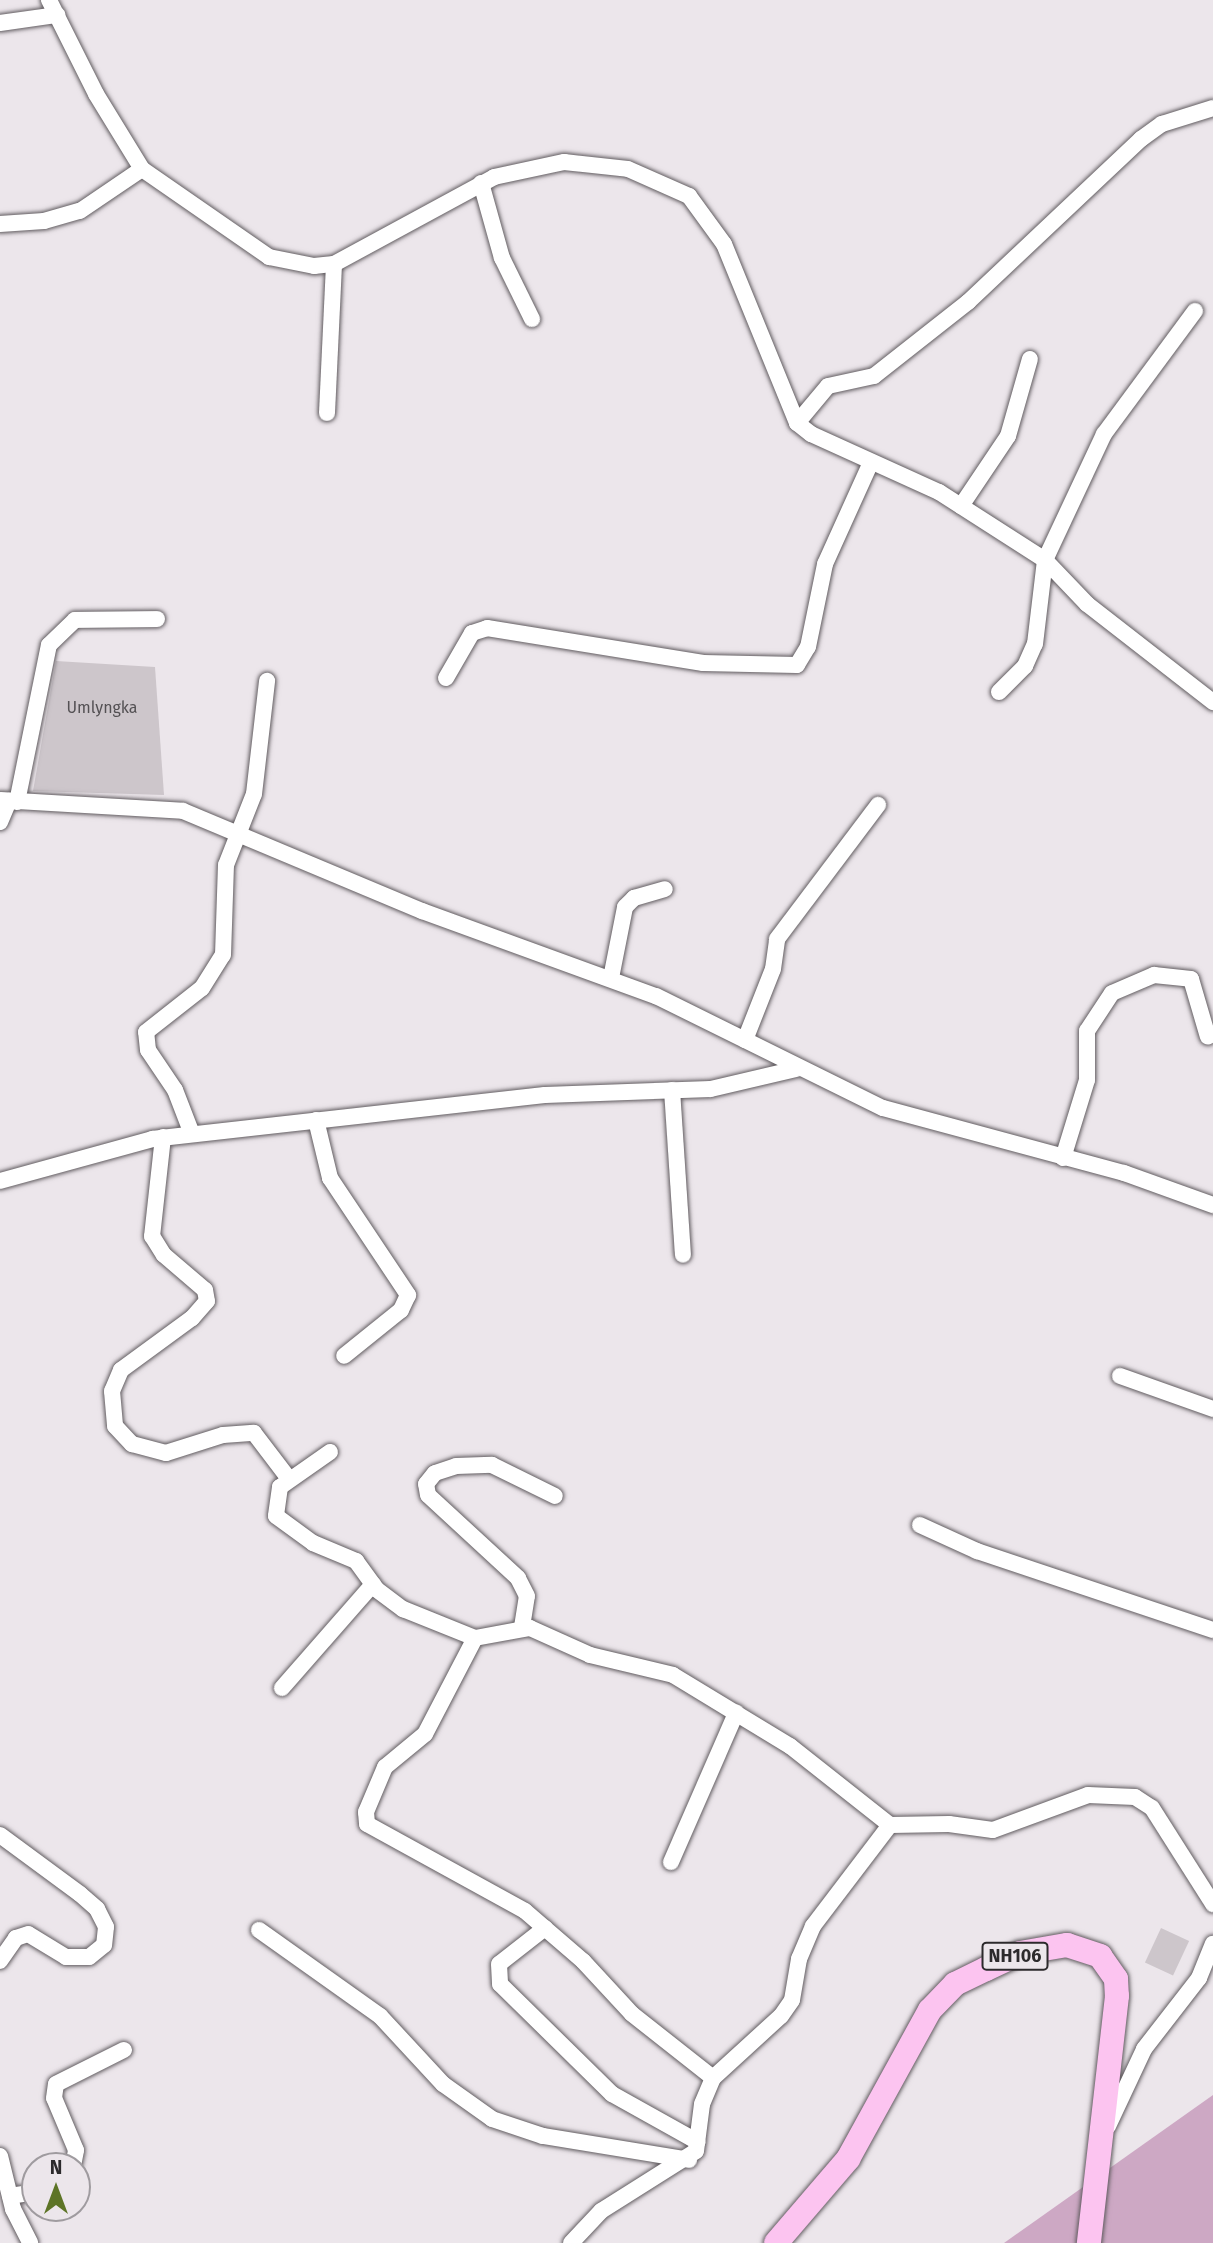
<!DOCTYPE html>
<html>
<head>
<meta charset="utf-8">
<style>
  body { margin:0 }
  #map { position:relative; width:1213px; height:2243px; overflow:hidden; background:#ece6eb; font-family:"Fira Sans",sans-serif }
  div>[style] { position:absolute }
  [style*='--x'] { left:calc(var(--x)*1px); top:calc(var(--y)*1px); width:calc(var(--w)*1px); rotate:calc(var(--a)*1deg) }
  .forest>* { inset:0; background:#cda8c4 }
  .building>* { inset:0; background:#cdc6cb; transform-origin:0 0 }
  .roads { filter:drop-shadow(0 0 2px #615c60) drop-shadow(0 0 2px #615c60) }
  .minor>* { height:16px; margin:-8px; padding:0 8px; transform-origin:8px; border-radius:8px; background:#fff }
  .trunk>* { height:24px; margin:-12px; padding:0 12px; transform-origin:12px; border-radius:12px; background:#fcc4f0 }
  span { translate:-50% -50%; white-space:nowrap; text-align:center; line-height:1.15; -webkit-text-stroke:5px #ece6eb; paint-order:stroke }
  .number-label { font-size:16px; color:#545154 }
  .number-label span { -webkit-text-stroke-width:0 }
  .shield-label span { padding:2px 5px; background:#ece6eb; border:2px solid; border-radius:5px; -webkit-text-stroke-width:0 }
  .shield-label { font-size:18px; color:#2c2a2c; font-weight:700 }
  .north { position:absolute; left:21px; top:2152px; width:70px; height:70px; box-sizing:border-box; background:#ece6eb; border:2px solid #9f9b9f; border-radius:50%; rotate:0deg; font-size:19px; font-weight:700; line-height:28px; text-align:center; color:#2c2a2c }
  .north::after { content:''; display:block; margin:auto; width:24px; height:32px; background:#5d7426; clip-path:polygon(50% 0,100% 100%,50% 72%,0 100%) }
</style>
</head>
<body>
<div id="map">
  <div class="forest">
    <div style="clip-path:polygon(1213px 2095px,1213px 2243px,1004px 2243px)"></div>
  </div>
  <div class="building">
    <div style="clip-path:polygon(56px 661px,155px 667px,164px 795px,33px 791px)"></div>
    <div style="left:1161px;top:1928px;width:31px;height:38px;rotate:25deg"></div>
  </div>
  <div class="roads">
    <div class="minor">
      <div style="--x:49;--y:0;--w:105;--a:63.4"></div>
      <div style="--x:96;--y:94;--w:88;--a:58.5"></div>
      <div style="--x:142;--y:169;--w:155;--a:34.7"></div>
      <div style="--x:269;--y:257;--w:46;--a:11.3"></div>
      <div style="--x:314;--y:266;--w:20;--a:-6"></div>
      <div style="--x:334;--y:264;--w:182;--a:-28.5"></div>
      <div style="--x:494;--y:177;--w:72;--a:-12.1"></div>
      <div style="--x:564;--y:162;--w:64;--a:6.2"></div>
      <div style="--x:628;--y:169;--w:67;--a:23.9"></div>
      <div style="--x:689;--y:196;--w:59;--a:53.9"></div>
      <div style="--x:724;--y:244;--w:193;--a:67.8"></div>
      <div style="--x:797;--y:423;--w:18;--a:38"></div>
      <div style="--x:811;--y:434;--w:141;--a:24.4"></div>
      <div style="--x:939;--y:492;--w:126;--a:32.7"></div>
      <div style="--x:1045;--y:560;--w:61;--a:46.3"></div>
      <div style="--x:1087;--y:604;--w:160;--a:37.9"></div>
      <div style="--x:0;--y:23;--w:58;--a:-8"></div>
      <div style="--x:481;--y:183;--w:78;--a:74.4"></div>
      <div style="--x:502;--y:258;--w:68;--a:63.8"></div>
      <div style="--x:0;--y:224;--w:44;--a:-3.9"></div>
      <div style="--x:44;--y:221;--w:37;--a:-16"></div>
      <div style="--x:80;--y:211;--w:75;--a:-34.1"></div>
      <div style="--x:327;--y:413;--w:149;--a:-87.3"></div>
      <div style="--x:797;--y:423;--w:48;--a:-50"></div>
      <div style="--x:828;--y:386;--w:47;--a:-12.3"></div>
      <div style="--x:874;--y:376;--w:120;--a:-38.2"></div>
      <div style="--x:968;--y:302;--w:238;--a:-43.3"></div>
      <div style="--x:1141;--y:139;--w:26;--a:-36"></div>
      <div style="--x:1162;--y:124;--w:53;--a:-17.4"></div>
      <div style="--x:961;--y:506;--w:84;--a:-56.1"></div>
      <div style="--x:1008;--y:436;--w:80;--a:-74.1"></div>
      <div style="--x:446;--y:678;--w:52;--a:-60"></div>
      <div style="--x:472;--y:633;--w:16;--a:-18"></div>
      <div style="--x:487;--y:628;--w:219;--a:9.2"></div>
      <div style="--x:703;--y:663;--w:94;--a:1.2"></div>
      <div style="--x:797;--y:665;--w:21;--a:-59"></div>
      <div style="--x:808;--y:647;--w:85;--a:-78.4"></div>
      <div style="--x:825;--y:564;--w:112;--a:-65.7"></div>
      <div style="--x:999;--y:692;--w:37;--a:-45"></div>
      <div style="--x:1025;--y:666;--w:24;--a:-66"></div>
      <div style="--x:1035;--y:644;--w:85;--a:-83.2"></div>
      <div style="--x:1045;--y:560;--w:139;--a:-64.9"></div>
      <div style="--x:1104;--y:434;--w:153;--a:-53.5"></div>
      <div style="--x:0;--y:800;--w:183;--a:3.4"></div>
      <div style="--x:183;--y:811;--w:259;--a:22.7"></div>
      <div style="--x:422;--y:911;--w:249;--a:20"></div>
      <div style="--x:656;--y:996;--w:253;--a:26.3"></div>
      <div style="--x:883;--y:1108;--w:250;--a:15.1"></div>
      <div style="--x:1124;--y:1173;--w:95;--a:19.8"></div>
      <div style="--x:17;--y:802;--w:160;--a:-78.5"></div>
      <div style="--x:49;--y:645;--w:36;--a:-44"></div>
      <div style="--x:75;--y:620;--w:82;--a:-0.7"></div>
      <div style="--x:0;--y:822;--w:23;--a:-67"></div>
      <div style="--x:611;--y:978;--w:72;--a:-78.8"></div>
      <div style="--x:625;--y:907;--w:13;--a:-45"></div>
      <div style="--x:634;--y:898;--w:32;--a:-16"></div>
      <div style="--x:745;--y:1040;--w:76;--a:-68.5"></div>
      <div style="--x:773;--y:969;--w:30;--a:-82"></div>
      <div style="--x:777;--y:939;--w:168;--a:-53"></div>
      <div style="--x:672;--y:1090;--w:165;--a:86.2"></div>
      <div style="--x:316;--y:1120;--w:60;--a:76.4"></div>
      <div style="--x:330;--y:1178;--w:141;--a:56.3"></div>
      <div style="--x:408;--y:1295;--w:17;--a:115"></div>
      <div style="--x:401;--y:1310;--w:73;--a:141.1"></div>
      <div style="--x:192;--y:1134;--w:47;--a:-111.1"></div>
      <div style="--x:175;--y:1090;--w:48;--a:-124"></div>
      <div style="--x:148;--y:1050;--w:18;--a:-96"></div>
      <div style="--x:146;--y:1032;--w:71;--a:-38.2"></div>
      <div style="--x:202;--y:988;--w:39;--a:-58"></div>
      <div style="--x:223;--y:955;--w:90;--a:-88.1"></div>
      <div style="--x:226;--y:865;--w:76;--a:-68.5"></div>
      <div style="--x:254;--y:794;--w:114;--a:-83.4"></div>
      <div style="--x:163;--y:1137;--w:100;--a:96.3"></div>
      <div style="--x:152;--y:1236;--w:22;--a:58"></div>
      <div style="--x:164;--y:1255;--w:54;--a:40.5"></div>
      <div style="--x:205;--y:1290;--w:11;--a:80"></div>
      <div style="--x:207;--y:1301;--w:23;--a:131"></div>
      <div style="--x:192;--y:1318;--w:88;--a:143.8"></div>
      <div style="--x:121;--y:1370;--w:23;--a:113"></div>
      <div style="--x:112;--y:1391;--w:35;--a:85"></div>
      <div style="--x:115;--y:1426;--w:25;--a:47"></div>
      <div style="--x:132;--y:1444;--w:35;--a:15"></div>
      <div style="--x:166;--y:1453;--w:60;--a:-17.5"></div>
      <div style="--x:223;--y:1435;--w:31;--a:-4"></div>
      <div style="--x:254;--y:1433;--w:58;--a:52.7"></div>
      <div style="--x:1063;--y:1158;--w:82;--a:-72.9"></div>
      <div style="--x:1087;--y:1080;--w:49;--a:-90"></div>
      <div style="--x:1087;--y:1031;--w:45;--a:-56.7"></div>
      <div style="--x:1112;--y:993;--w:46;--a:-23.2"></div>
      <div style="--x:1154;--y:975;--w:37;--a:6"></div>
      <div style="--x:1191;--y:979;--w:60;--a:73.7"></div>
      <div style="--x:0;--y:1181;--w:158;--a:-15.4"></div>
      <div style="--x:152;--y:1139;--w:395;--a:-6.4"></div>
      <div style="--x:545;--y:1095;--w:166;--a:-2.1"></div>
      <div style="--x:711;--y:1089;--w:87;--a:-13.2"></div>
      <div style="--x:1120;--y:1376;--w:99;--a:19.5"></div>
      <div style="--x:330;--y:1452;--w:61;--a:145"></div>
      <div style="--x:280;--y:1487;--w:29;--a:98"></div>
      <div style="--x:276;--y:1516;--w:46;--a:36.1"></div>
      <div style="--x:313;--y:1543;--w:47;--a:22.7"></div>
      <div style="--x:356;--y:1561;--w:34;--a:54"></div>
      <div style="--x:376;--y:1589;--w:34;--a:37"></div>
      <div style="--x:403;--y:1609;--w:78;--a:21.9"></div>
      <div style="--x:475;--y:1638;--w:56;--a:-10.3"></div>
      <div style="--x:530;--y:1628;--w:66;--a:24.2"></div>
      <div style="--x:590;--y:1655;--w:85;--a:13.5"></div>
      <div style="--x:673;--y:1675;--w:137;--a:31.3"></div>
      <div style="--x:790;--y:1746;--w:127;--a:38.3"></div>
      <div style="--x:890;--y:1825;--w:59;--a:-1"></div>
      <div style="--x:949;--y:1824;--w:44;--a:7.8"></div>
      <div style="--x:993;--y:1830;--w:101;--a:-20.2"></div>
      <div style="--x:1088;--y:1795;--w:47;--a:2.4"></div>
      <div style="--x:1135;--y:1797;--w:20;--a:33"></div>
      <div style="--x:1152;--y:1808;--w:114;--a:57.6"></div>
      <div style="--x:920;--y:1525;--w:63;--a:24.5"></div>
      <div style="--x:977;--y:1551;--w:249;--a:18.5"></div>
      <div style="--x:522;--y:1627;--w:31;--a:-81"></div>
      <div style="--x:527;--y:1596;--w:20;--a:-117"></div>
      <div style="--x:518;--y:1578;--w:122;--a:-137.3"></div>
      <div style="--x:428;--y:1495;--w:11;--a:-100"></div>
      <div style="--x:426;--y:1484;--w:14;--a:-51"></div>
      <div style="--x:435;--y:1473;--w:22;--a:-18"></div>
      <div style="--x:456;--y:1466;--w:36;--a:-2"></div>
      <div style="--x:492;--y:1465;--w:70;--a:26.2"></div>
      <div style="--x:475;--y:1638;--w:108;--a:117.5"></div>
      <div style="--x:425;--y:1734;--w:52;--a:140.5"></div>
      <div style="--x:385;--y:1767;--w:49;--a:112.9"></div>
      <div style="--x:366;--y:1812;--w:12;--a:85"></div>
      <div style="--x:367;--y:1824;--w:180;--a:28.8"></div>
      <div style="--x:525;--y:1911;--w:77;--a:40.8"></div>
      <div style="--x:583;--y:1961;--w:72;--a:47.2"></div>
      <div style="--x:632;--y:2014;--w:103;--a:38.3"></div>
      <div style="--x:282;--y:1688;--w:138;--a:-48.8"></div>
      <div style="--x:0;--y:1835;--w:99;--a:36.4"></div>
      <div style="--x:80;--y:1894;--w:23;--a:41"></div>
      <div style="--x:97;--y:1909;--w:20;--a:63"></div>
      <div style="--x:106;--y:1927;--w:18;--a:96"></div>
      <div style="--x:104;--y:1945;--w:19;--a:141"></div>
      <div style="--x:89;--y:1957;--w:23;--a:180"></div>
      <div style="--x:66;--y:1957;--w:44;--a:-148.8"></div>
      <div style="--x:28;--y:1934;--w:13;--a:162"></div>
      <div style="--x:16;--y:1938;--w:28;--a:125"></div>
      <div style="--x:671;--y:1862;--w:163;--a:-66.4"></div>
      <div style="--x:545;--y:1928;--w:58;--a:142"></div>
      <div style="--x:499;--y:1964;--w:20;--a:87"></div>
      <div style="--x:500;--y:1984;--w:157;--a:44.5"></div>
      <div style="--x:612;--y:2094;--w:98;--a:29.2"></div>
      <div style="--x:259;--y:1930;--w:148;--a:35.4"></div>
      <div style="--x:380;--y:2016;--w:93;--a:47.2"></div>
      <div style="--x:443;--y:2084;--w:60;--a:35.5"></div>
      <div style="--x:492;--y:2119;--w:54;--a:18.4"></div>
      <div style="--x:543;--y:2136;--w:148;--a:9.3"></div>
      <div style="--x:1108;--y:2126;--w:85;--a:-64.9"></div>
      <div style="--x:1144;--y:2049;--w:90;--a:-52.2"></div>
      <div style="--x:1199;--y:1978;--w:37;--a:-68"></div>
      <div style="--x:0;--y:2156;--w:55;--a:76.2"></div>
      <div style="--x:13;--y:2209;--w:38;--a:63"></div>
      <div style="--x:73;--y:2166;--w:16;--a:-79"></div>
      <div style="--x:76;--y:2150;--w:56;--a:-112.9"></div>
      <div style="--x:54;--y:2098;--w:14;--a:-82"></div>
      <div style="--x:56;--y:2084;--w:76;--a:-26.6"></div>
      <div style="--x:10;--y:2196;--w:25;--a:-9"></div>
      <div style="--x:571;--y:2243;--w:44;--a:-46.8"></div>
      <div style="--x:601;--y:2211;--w:112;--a:-32.3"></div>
      <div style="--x:696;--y:2151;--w:47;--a:-82.7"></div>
      <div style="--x:702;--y:2104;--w:28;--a:-67"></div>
      <div style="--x:713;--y:2078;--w:92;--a:-42.4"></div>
      <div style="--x:781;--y:2016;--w:19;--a:-55"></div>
      <div style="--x:792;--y:2000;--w:42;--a:-80.3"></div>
      <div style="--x:799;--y:1959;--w:36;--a:-67"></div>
      <div style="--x:813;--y:1926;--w:127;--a:-52.7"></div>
    </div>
    <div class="trunk">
      <div style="--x:776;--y:2243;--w:111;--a:-49.4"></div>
      <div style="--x:848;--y:2159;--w:170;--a:-61.2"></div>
      <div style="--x:930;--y:2010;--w:36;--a:-46"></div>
      <div style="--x:955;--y:1984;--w:34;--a:-26"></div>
      <div style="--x:986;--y:1969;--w:38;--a:-25"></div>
      <div style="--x:1020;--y:1953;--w:48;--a:-9.7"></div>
      <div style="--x:1067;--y:1945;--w:35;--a:18"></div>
      <div style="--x:1100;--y:1956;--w:28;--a:55"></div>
      <div style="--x:1116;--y:1979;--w:17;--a:87"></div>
      <div style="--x:1117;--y:1996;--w:249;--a:96.5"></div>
    </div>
  </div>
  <div class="number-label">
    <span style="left:102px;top:708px">Umlyngka</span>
  </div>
  <div class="shield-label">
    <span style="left:1015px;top:1956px">NH106</span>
  </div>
  <div class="north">N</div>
</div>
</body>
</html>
